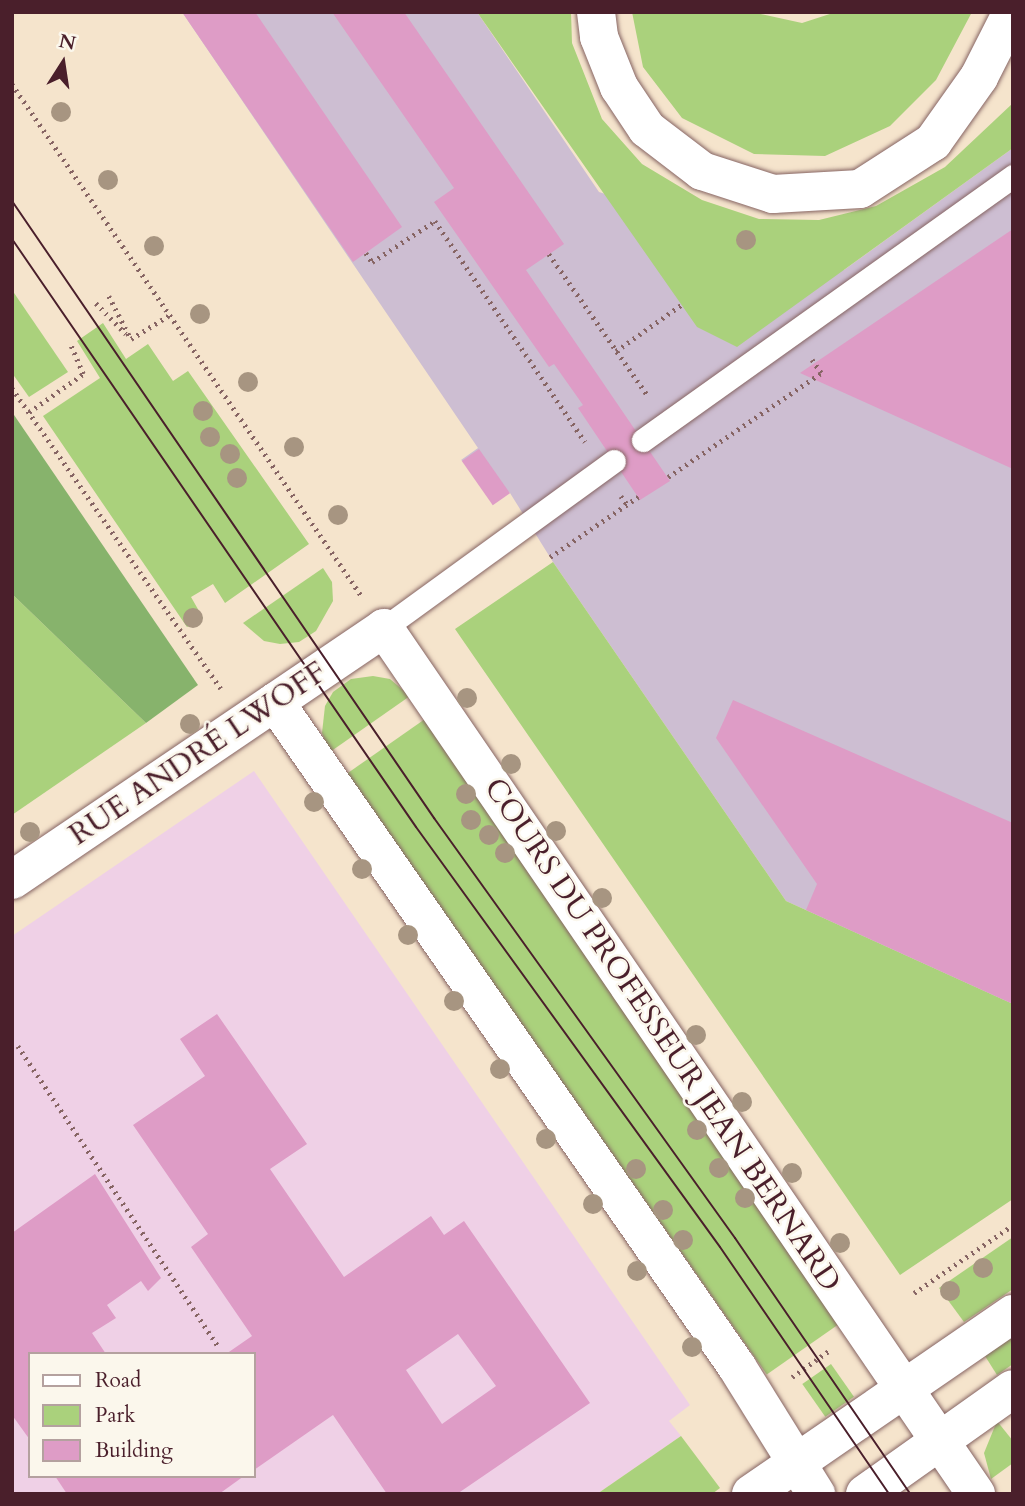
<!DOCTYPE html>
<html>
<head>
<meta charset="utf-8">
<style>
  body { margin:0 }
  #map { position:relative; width:1025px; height:1506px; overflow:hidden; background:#f5e4cc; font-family:Cardo,serif }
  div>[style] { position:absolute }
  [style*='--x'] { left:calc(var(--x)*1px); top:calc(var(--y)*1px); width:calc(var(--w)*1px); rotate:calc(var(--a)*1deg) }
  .built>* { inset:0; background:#efd0e6 }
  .industrial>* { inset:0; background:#cdbed2 }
  .green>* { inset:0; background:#aad17c; transform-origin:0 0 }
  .forest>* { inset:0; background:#87b36c }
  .building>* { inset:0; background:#de9cc6; transform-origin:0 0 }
  .path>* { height:4.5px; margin-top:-2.25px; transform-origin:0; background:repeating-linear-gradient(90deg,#866463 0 2px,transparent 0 7px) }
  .roads { filter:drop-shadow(0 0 2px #866463) drop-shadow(0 0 2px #866463) }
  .lane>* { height:23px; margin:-11.5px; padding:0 11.5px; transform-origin:11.5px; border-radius:11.5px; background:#fff }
  .street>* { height:38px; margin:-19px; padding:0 19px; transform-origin:19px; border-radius:19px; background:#fff }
  .primary>* { height:38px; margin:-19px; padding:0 19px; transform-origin:19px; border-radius:19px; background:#fff }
  .tram>* { height:2px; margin:-1px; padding:0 1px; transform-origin:1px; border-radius:1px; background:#4a1f2b }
  .trees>* { width:20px; height:20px; margin:-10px; border-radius:50%; background:#a79581 }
  span { translate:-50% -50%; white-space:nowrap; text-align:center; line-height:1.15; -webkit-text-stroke:5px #fbf7ec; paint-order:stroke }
  .street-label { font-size:30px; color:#4a1f2b }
  .frame { position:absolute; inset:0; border:14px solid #4a1f2b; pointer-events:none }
  .legend { position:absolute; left:28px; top:1352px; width:228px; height:126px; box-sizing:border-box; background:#fbf7ec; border:2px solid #b4a19f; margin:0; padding:9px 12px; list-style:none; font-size:21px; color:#4a1f2b }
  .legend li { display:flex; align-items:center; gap:14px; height:35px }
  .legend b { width:35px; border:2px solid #b4a19f }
  .north { position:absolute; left:28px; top:28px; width:70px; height:70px; -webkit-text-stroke:5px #fbf7ec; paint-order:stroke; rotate:12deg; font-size:19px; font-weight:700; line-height:28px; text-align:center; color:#4a1f2b }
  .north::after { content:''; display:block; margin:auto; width:24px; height:32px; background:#4a1f2b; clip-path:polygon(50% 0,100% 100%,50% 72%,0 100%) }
</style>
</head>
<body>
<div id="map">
  <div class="built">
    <div style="clip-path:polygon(evenodd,254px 771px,690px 1405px,669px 1421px,681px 1436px,597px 1494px,12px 1494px,12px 936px,254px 771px,30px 1354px,254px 1354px,254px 1476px,30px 1476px,30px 1354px)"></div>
  </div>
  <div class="industrial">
    <div style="clip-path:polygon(182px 12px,477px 12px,599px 192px,844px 270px,1013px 148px,1013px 1004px,786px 901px,553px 562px,510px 493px,461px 460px,478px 448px)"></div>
  </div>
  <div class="green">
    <div style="clip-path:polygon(477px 12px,571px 12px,572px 43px,602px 119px,642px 164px,702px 200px,759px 219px,819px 220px,876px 206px,945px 167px,1013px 103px,1013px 148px,737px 347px,697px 327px)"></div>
    <div style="clip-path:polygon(632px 12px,752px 12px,802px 23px,836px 12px,972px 12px,936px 80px,890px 126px,825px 156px,754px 154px,682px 118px,643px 67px)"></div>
    <div style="clip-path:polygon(12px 290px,68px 372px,29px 397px,12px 373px)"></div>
    <div style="clip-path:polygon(103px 323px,126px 359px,148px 344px,173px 381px,188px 371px,309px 544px,225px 603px,213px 584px,191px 597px,203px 618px,187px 627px,43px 416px,100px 378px,77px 341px)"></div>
    <div style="clip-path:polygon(553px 562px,786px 901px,1013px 1004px,1013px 1199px,900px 1275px,455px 629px)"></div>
    <div style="clip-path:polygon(323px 568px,332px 582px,333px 601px,316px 631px,299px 642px,280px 644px,264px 641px,243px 623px)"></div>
    <div style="clip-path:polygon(12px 594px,146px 723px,12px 815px)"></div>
    <div style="clip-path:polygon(373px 676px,390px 679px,410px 696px,330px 752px,322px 733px,325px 706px,333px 692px,351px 679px)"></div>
    <div style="left:425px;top:719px;width:733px;height:96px;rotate:55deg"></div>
    <div style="clip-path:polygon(1013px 1237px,1013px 1289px,964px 1322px,939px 1288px)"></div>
    <div style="clip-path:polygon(1013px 1337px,1013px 1364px,997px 1375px,985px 1356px)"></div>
    <div style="left:831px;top:1364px;width:40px;height:35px;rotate:55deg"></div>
    <div style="clip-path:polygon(997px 1421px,1013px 1441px,1013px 1463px,991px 1479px,984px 1453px)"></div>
    <div style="clip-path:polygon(681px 1436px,720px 1488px,712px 1494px,597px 1494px)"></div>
  </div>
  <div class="forest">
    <div style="clip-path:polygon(12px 412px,198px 685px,146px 723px,12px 594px)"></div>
  </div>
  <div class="building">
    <div style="clip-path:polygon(182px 12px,255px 12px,402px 227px,353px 262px)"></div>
    <div style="clip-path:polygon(332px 12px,404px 12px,564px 244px,526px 270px,670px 481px,640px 500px,578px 408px,583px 405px,554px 364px,549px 367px,434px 202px,454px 188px)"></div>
    <div style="clip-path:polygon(1013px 229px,1013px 469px,800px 373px)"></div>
    <div style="left:479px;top:449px;width:54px;height:21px;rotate:55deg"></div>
    <div style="clip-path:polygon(733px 700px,1013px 823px,1013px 1004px,806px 910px,817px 884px,716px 738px)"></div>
    <div style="clip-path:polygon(evenodd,217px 1014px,307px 1144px,270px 1169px,344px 1277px,431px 1216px,444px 1235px,464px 1221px,590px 1403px,457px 1494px,387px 1494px,333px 1415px,254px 1470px,254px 1354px,226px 1354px,252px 1336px,191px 1247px,208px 1234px,133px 1125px,205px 1076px,180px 1039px,217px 1014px,458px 1334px,496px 1386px,442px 1424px,406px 1370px,458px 1334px)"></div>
    <div style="clip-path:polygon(95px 1174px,161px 1278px,148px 1291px,141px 1281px,107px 1305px,116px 1318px,92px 1333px,106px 1354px,30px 1354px,30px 1440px,12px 1415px,12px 1233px)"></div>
    <div style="clip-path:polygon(55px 1476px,244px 1476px,219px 1494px,67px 1494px)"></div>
  </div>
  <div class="path">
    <div style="--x:12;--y:84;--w:619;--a:55.67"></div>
    <div style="--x:366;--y:253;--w:11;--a:56"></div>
    <div style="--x:372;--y:262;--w:75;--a:-33.1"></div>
    <div style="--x:435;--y:221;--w:267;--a:55.8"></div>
    <div style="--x:549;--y:254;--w:173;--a:55.1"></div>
    <div style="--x:109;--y:296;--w:48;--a:62.9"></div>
    <div style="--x:131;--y:339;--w:47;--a:-32"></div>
    <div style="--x:96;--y:303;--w:43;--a:45.9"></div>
    <div style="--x:616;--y:351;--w:80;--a:-35.3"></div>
    <div style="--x:12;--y:388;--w:366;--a:55.2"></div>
    <div style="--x:29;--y:412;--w:66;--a:-35.1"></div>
    <div style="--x:83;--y:374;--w:33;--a:-113"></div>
    <div style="--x:668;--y:477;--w:185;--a:-34.2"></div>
    <div style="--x:821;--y:373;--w:16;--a:-125"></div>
    <div style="--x:621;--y:496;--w:10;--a:53"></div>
    <div style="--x:550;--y:557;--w:107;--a:-34.3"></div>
    <div style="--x:18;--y:1046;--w:362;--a:56.3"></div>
    <div style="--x:914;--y:1293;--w:120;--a:-34.5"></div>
    <div style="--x:792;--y:1377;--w:47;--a:-35.4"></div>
  </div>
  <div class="roads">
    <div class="lane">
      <div style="--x:643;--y:440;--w:455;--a:-35.5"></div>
      <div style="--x:384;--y:628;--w:284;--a:-36"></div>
    </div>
    <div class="street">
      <div style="--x:596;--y:12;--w:25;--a:83"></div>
      <div style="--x:599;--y:37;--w:54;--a:68.2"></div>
      <div style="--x:619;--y:87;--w:50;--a:56.3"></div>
      <div style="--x:647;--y:129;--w:69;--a:37.4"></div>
      <div style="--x:702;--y:171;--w:75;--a:17.9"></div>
      <div style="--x:773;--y:194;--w:87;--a:-3.3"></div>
      <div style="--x:860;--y:189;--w:87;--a:-32.8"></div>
      <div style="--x:933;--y:142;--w:80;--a:-54.7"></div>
      <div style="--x:979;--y:77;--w:73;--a:-63.1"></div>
      <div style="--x:275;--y:702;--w:810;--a:55.21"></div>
      <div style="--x:737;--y:1367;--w:150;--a:58.1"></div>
      <div style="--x:12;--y:880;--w:449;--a:-34.1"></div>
      <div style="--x:384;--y:628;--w:1049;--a:55.64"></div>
    </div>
    <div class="primary">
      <div style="--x:751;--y:1494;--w:318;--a:-34.5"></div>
      <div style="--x:865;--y:1494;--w:181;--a:-35.4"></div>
    </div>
  </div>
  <div class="tram">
    <div style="--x:12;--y:201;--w:748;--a:55.63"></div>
    <div style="--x:434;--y:818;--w:517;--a:54.37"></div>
    <div style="--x:735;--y:1238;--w:310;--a:55.6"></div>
    <div style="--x:12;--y:239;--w:713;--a:55.51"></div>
    <div style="--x:416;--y:827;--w:518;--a:54.1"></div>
    <div style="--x:720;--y:1247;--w:299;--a:55.6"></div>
  </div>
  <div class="trees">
    <div style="left:61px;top:112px"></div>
    <div style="left:108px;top:180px"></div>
    <div style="left:746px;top:240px"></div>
    <div style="left:154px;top:246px"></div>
    <div style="left:200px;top:314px"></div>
    <div style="left:248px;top:382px"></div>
    <div style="left:203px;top:411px"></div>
    <div style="left:210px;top:437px"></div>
    <div style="left:294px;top:447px"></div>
    <div style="left:230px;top:454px"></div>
    <div style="left:237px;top:478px"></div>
    <div style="left:338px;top:515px"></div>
    <div style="left:193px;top:618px"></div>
    <div style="left:467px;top:698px"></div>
    <div style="left:190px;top:724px"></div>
    <div style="left:511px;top:764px"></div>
    <div style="left:466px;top:794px"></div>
    <div style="left:314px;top:802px"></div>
    <div style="left:471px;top:820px"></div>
    <div style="left:556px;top:831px"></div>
    <div style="left:30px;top:832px"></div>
    <div style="left:489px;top:835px"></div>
    <div style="left:505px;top:853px"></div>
    <div style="left:362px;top:869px"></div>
    <div style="left:602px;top:898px"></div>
    <div style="left:408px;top:935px"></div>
    <div style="left:454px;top:1001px"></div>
    <div style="left:696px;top:1035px"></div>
    <div style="left:500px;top:1069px"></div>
    <div style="left:742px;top:1102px"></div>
    <div style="left:697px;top:1130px"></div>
    <div style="left:546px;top:1139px"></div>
    <div style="left:719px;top:1168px"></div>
    <div style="left:636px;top:1169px"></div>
    <div style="left:792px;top:1173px"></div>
    <div style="left:745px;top:1198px"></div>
    <div style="left:593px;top:1204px"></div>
    <div style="left:663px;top:1210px"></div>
    <div style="left:683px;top:1240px"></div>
    <div style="left:840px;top:1243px"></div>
    <div style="left:983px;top:1268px"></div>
    <div style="left:637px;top:1271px"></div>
    <div style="left:950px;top:1291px"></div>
    <div style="left:692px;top:1347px"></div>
  </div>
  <div class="street-label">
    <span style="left:198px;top:754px;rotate:-34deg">RUE ANDRÉ LWOFF</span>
    <span style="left:662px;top:1035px;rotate:56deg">COURS DU PROFESSEUR JEAN BERNARD</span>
  </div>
  <div class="frame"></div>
  <ul class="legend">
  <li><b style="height:9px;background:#fff"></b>Road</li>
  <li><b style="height:19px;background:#aad17c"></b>Park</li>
  <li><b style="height:19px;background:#de9cc6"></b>Building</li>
  </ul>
  <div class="north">N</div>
</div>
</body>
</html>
